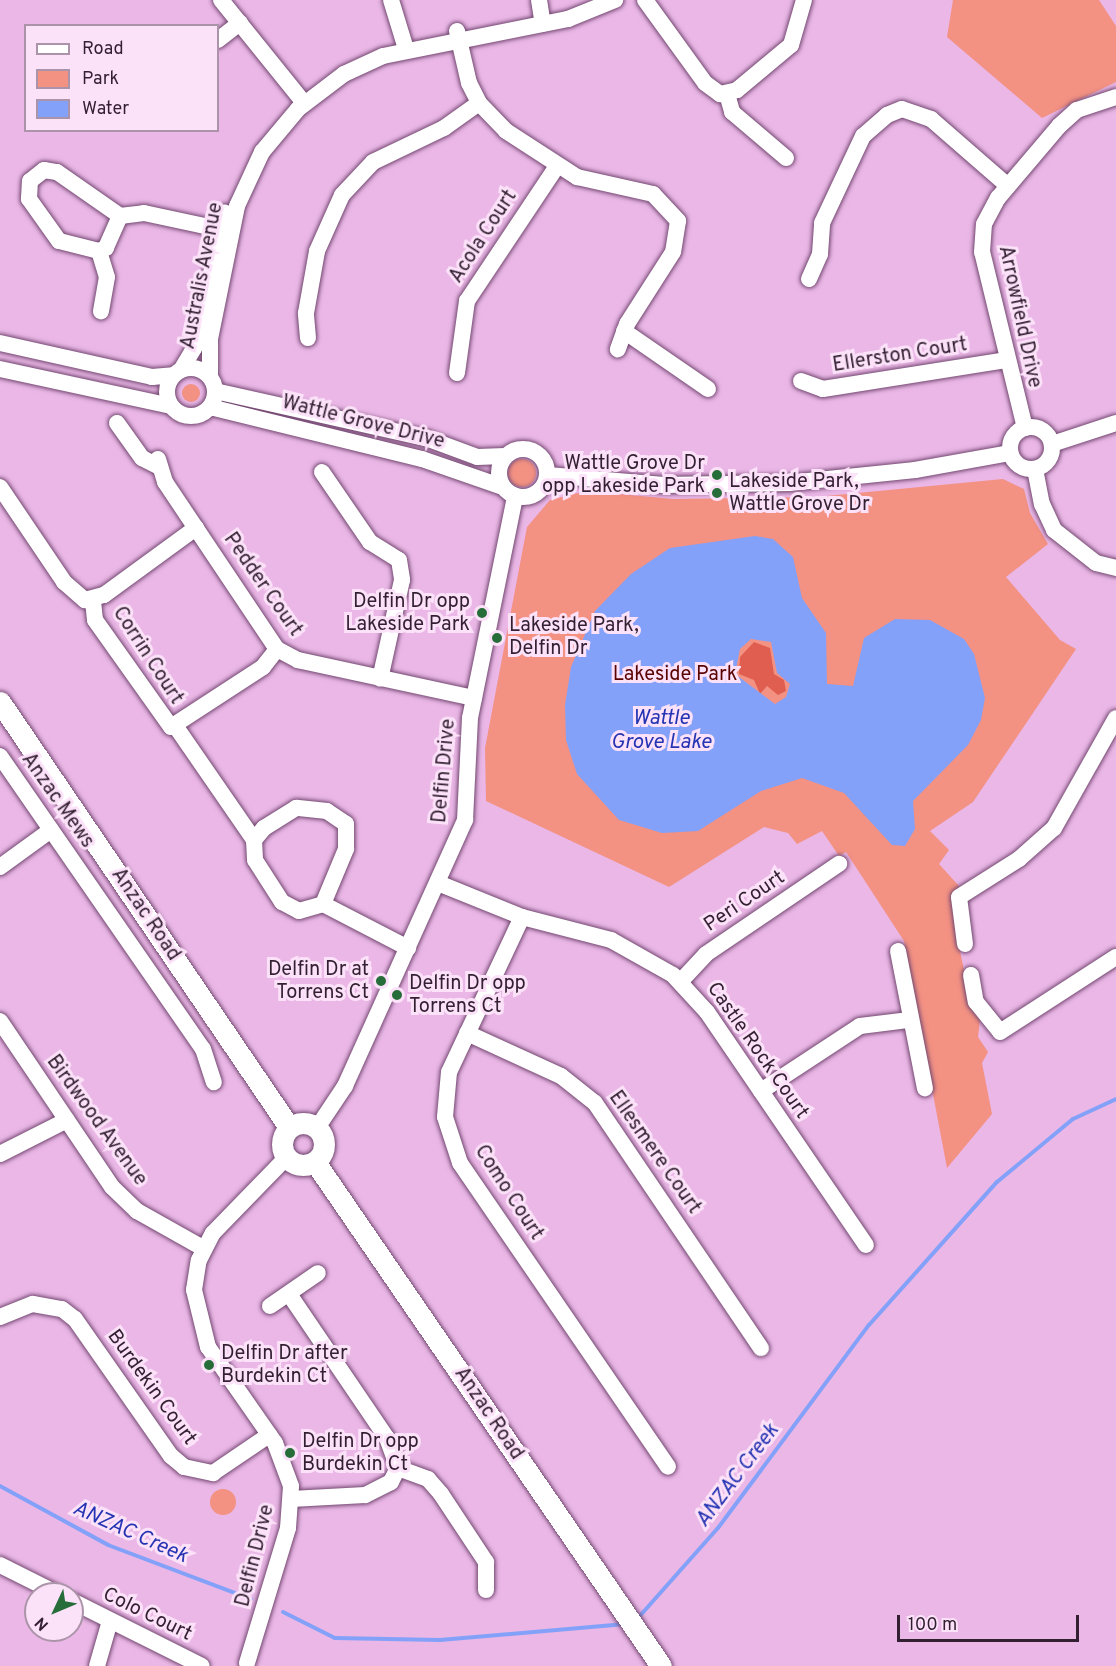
<!DOCTYPE html>
<html>
<head>
<meta charset="utf-8">
<style>
  body { margin:0 }
  #map { position:relative; width:1116px; height:1666px; overflow:hidden; background:#eab7e6; font-family:Overpass,sans-serif }
  div>[style] { position:absolute }
  [style*='--x'] { left:calc(var(--x)*1px); top:calc(var(--y)*1px); width:calc(var(--w)*1px); rotate:calc(var(--a)*1deg) }
  .green>* { inset:0; background:#f39183 }
  .round { border-radius:50% }
  .forest>* { inset:0; background:#e05e4f }
  .water>* { inset:0; background:#84a1f9 }
  .stream>* { height:4px; margin:-2px; padding:0 2px; transform-origin:2px; border-radius:2px; background:#84a1f9 }
  .roads { filter:drop-shadow(0 0 2px #734871) drop-shadow(0 0 2px #734871) }
  .minor>* { height:16px; margin:-8px; padding:0 8px; transform-origin:8px; border-radius:8px; background:#fff }
  .minor>.ring { margin:-8px; padding:0; box-sizing:content-box; background:none; border:16px solid #fff; border-radius:50% }
  .major>* { height:21px; margin:-10.5px; padding:0 10.5px; transform-origin:10.5px; border-radius:10.5px; background:#fff }
  .major>.ring { margin:-10.5px; padding:0; box-sizing:content-box; background:none; border:21px solid #fff; border-radius:50% }
  .dots>* { width:16px; height:16px; translate:-50% -50%; box-sizing:border-box; border:3px solid #fce2f9; border-radius:50% }
  span { translate:-50% -50%; white-space:nowrap; text-align:center; line-height:1.15; -webkit-text-stroke:6px #fce2f9; paint-order:stroke }
  .street-label { font-size:20px; color:#321f31 }
  .poi-label { font-size:20px; color:#321f31 }
  .right { translate:-100% -50%; text-align:right }
  .left { translate:0 -50%; text-align:left }
  .park-label { font-size:20px; color:#5a0402 }
  .water-label { font-size:21px; color:#2434b2; font-style:italic }
  .legend { position:absolute; left:24px; top:24px; width:195px; height:108px; box-sizing:border-box; background:#fce2f9; border:2px solid #ab94a9; margin:0; padding:8px 10px; list-style:none; font-size:18px; color:#321f31 }
  .legend li { display:flex; align-items:center; gap:12px; height:30px }
  .legend b { width:30px; border:2px solid #ab94a9 }
  .north { position:absolute; left:24px; top:1582px; width:60px; height:60px; box-sizing:border-box; background:#fce2f9; border:2px solid #ab94a9; border-radius:50%; rotate:226deg; font-size:16px; font-weight:700; line-height:24px; text-align:center; color:#321f31 }
  .north::after { content:''; display:block; margin:auto; width:21px; height:27px; background:#276d39; clip-path:polygon(50% 0,100% 100%,50% 72%,0 100%) }
  .scale { position:absolute; left:897px; top:1615px; width:182px; height:27px; box-sizing:border-box; border:3px solid #321f31; border-top:0; padding-left:8px; font-size:18px; line-height:21px; white-space:nowrap; color:#321f31; -webkit-text-stroke:4px #fce2f9; paint-order:stroke }
</style>
</head>
<body>
<div id="map">
  <div class="green">
    <div style="clip-path:polygon(953px 0,1099px 0,1116px 26px,1116px 82px,1042px 118px,947px 37px)"></div>
    <div class="round" style="left:182px;top:384px;width:18px;height:18px"></div>
    <div class="round" style="left:508px;top:459px;width:28px;height:28px"></div>
    <div style="clip-path:polygon(1003px 479px,1024px 489px,1030px 513px,1048px 544px,1006px 577px,1060px 640px,1076px 649px,973px 802px,930px 831px,949px 850px,939px 864px,959px 886px,954px 922px,971px 1004px,980px 1020px,978px 1037px,988px 1052px,982px 1063px,992px 1114px,947px 1168px,904px 941px,846px 852px,839px 856px,822px 831px,797px 844px,788px 833px,764px 827px,669px 887px,486px 801px,485px 748px,527px 527px,550px 500px,586px 491px,673px 499px,816px 497px)"></div>
    <div class="round" style="left:210px;top:1489px;width:26px;height:26px"></div>
  </div>
  <div class="forest">
    <div style="clip-path:polygon(754px 642px,770px 648px,774px 674px,784px 680px,786px 691px,778px 695px,767px 686px,760px 694px,754px 680px,739px 674px,740px 657px)"></div>
  </div>
  <div class="water">
    <div style="clip-path:polygon(evenodd,755px 536px,773px 539px,793px 557px,802px 598px,826px 633px,827px 684px,853px 686px,864px 638px,895px 619px,930px 620px,964px 639px,974px 654px,985px 698px,981px 720px,968px 745px,913px 801px,915px 829px,905px 846px,892px 845px,844px 793px,802px 778px,761px 791px,698px 831px,662px 833px,619px 820px,577px 774px,566px 740px,565px 705px,571px 667px,595px 611px,631px 574px,670px 548px,755px 536px,751px 639px,771px 642px,777px 673px,790px 684px,786px 697px,775px 704px,735px 674px,740px 649px,751px 639px)"></div>
  </div>
  <div class="stream">
    <div style="--x:0;--y:1486;--w:123;--a:28.6"></div>
    <div style="--x:108;--y:1545;--w:153;--a:20.7"></div>
    <div style="--x:283;--y:1612;--w:58;--a:26.6"></div>
    <div style="--x:335;--y:1638;--w:105;--a:1.1"></div>
    <div style="--x:440;--y:1640;--w:186;--a:-4.9"></div>
    <div style="--x:638;--y:1618;--w:120;--a:-48.4"></div>
    <div style="--x:718;--y:1528;--w:253;--a:-53.4"></div>
    <div style="--x:869;--y:1325;--w:192;--a:-48.2"></div>
    <div style="--x:997;--y:1182;--w:99;--a:-39.7"></div>
    <div style="--x:1073;--y:1119;--w:47;--a:-24.9"></div>
  </div>
  <div class="roads">
    <div class="minor">
      <div style="--x:221;--y:0;--w:132;--a:51.1"></div>
      <div style="--x:391;--y:0;--w:51;--a:73"></div>
      <div style="--x:539;--y:0;--w:24;--a:81"></div>
      <div style="--x:645;--y:0;--w:102;--a:54.1"></div>
      <div style="--x:705;--y:83;--w:19;--a:36"></div>
      <div style="--x:720;--y:94;--w:17;--a:-13"></div>
      <div style="--x:737;--y:90;--w:70;--a:-39.8"></div>
      <div style="--x:791;--y:45;--w:47;--a:-73.9"></div>
      <div style="--x:457;--y:31;--w:53;--a:77"></div>
      <div style="--x:469;--y:83;--w:22;--a:63"></div>
      <div style="--x:479;--y:103;--w:39;--a:46"></div>
      <div style="--x:506;--y:131;--w:85;--a:32.9"></div>
      <div style="--x:577;--y:177;--w:78;--a:12.6"></div>
      <div style="--x:653;--y:194;--w:37;--a:47"></div>
      <div style="--x:678;--y:221;--w:31;--a:99"></div>
      <div style="--x:673;--y:252;--w:85;--a:122.6"></div>
      <div style="--x:627;--y:324;--w:27;--a:110"></div>
      <div style="--x:218;--y:40;--w:28;--a:-38"></div>
      <div style="--x:727;--y:94;--w:19;--a:74"></div>
      <div style="--x:732;--y:112;--w:71;--a:40.4"></div>
      <div style="--x:120;--y:216;--w:35;--a:114"></div>
      <div style="--x:106;--y:248;--w:8;--a:157"></div>
      <div style="--x:99;--y:251;--w:41;--a:-166"></div>
      <div style="--x:59;--y:241;--w:52;--a:-125.5"></div>
      <div style="--x:29;--y:199;--w:18;--a:-87"></div>
      <div style="--x:30;--y:181;--w:18;--a:-38"></div>
      <div style="--x:44;--y:170;--w:13;--a:9"></div>
      <div style="--x:57;--y:172;--w:77;--a:34.9"></div>
      <div style="--x:120;--y:216;--w:24;--a:-7"></div>
      <div style="--x:144;--y:213;--w:86;--a:12.1"></div>
      <div style="--x:99;--y:251;--w:27;--a:73"></div>
      <div style="--x:107;--y:277;--w:35;--a:100"></div>
      <div style="--x:809;--y:279;--w:27;--a:-66"></div>
      <div style="--x:820;--y:254;--w:31;--a:-86"></div>
      <div style="--x:822;--y:223;--w:96;--a:-64.8"></div>
      <div style="--x:863;--y:136;--w:32;--a:-41"></div>
      <div style="--x:887;--y:115;--w:16;--a:-22"></div>
      <div style="--x:902;--y:109;--w:31;--a:19"></div>
      <div style="--x:931;--y:119;--w:102;--a:41"></div>
      <div style="--x:624;--y:331;--w:102;--a:34.6"></div>
      <div style="--x:308;--y:338;--w:25;--a:-95"></div>
      <div style="--x:306;--y:313;--w:63;--a:-79.9"></div>
      <div style="--x:317;--y:251;--w:61;--a:-65.9"></div>
      <div style="--x:342;--y:195;--w:45;--a:-46.8"></div>
      <div style="--x:373;--y:162;--w:79;--a:-25.6"></div>
      <div style="--x:444;--y:128;--w:43;--a:-35.5"></div>
      <div style="--x:0;--y:343;--w:156;--a:12.6"></div>
      <div style="--x:152;--y:377;--w:21;--a:-5"></div>
      <div class="ring" style="left:167px;top:368px;width:32px;height:32px"></div>
      <div style="--x:0;--y:369;--w:175;--a:12.2"></div>
      <div style="--x:181;--y:370;--w:26;--a:-59"></div>
      <div style="--x:194;--y:348;--w:139;--a:-77.1"></div>
      <div style="--x:457;--y:373;--w:73;--a:-82.1"></div>
      <div style="--x:467;--y:301;--w:162;--a:-56.3"></div>
      <div style="--x:210;--y:377;--w:38;--a:-90"></div>
      <div style="--x:210;--y:339;--w:136;--a:-78.5"></div>
      <div style="--x:237;--y:206;--w:60;--a:-65.2"></div>
      <div style="--x:262;--y:152;--w:56;--a:-50.1"></div>
      <div style="--x:298;--y:109;--w:58;--a:-37.3"></div>
      <div style="--x:344;--y:74;--w:43;--a:-24.8"></div>
      <div style="--x:383;--y:56;--w:189;--a:-11.3"></div>
      <div style="--x:568;--y:19;--w:51;--a:-22"></div>
      <div style="--x:801;--y:381;--w:23;--a:20"></div>
      <div style="--x:823;--y:389;--w:185;--a:-9"></div>
      <div style="--x:215;--y:391;--w:216;--a:12.6"></div>
      <div style="--x:426;--y:438;--w:54;--a:20.4"></div>
      <div style="--x:477;--y:457;--w:28;--a:-2"></div>
      <div style="--x:210;--y:407;--w:218;--a:13.8"></div>
      <div style="--x:422;--y:459;--w:86;--a:19.1"></div>
      <div style="--x:117;--y:423;--w:43;--a:54.5"></div>
      <div style="--x:142;--y:458;--w:20;--a:27"></div>
      <div class="ring" style="left:1010px;top:427px;width:26px;height:26px"></div>
      <div style="--x:1025;--y:428;--w:181;--a:-103.7"></div>
      <div style="--x:982;--y:252;--w:28;--a:-86"></div>
      <div style="--x:984;--y:224;--w:30;--a:-62"></div>
      <div style="--x:998;--y:198;--w:94;--a:-49.7"></div>
      <div style="--x:1059;--y:126;--w:24;--a:-42"></div>
      <div style="--x:1077;--y:110;--w:41;--a:-18.4"></div>
      <div style="--x:1052;--y:444;--w:67;--a:-18.2"></div>
      <div class="ring" style="left:499px;top:449px;width:32px;height:32px"></div>
      <div style="--x:158;--y:459;--w:24;--a:73"></div>
      <div style="--x:165;--y:482;--w:201;--a:56.2"></div>
      <div style="--x:277;--y:649;--w:24;--a:28"></div>
      <div style="--x:298;--y:660;--w:180;--a:12.2"></div>
      <div style="--x:1035;--y:469;--w:36;--a:79"></div>
      <div style="--x:1042;--y:504;--w:29;--a:65"></div>
      <div style="--x:1054;--y:530;--w:53;--a:38.2"></div>
      <div style="--x:1096;--y:563;--w:21;--a:14"></div>
      <div style="--x:322;--y:472;--w:85;--a:55.6"></div>
      <div style="--x:370;--y:542;--w:34;--a:32"></div>
      <div style="--x:399;--y:560;--w:20;--a:81"></div>
      <div style="--x:402;--y:580;--w:101;--a:102.5"></div>
      <div style="--x:548;--y:475;--w:116;--a:4.9"></div>
      <div style="--x:664;--y:485;--w:125;--a:-0.9"></div>
      <div style="--x:789;--y:483;--w:127;--a:-5.9"></div>
      <div style="--x:915;--y:470;--w:97;--a:-10.1"></div>
      <div style="--x:0;--y:487;--w:115;--a:56"></div>
      <div style="--x:64;--y:582;--w:28;--a:41"></div>
      <div style="--x:85;--y:600;--w:20;--a:-15"></div>
      <div style="--x:104;--y:595;--w:114;--a:-36.1"></div>
      <div style="--x:93;--y:601;--w:19;--a:84"></div>
      <div style="--x:95;--y:620;--w:131;--a:54.6"></div>
      <div style="--x:171;--y:727;--w:110;--a:-33.1"></div>
      <div style="--x:263;--y:667;--w:23;--a:-52"></div>
      <div style="--x:174;--y:724;--w:141;--a:55.4"></div>
      <div style="--x:0;--y:756;--w:356;--a:55.3"></div>
      <div style="--x:203;--y:1049;--w:35;--a:72"></div>
      <div style="--x:0;--y:867;--w:63;--a:-36"></div>
      <div style="--x:438;--y:883;--w:91;--a:22"></div>
      <div style="--x:522;--y:917;--w:92;--a:14.5"></div>
      <div style="--x:611;--y:940;--w:71;--a:29.4"></div>
      <div style="--x:673;--y:975;--w:50;--a:47.4"></div>
      <div style="--x:707;--y:1012;--w:282;--a:55.7"></div>
      <div style="--x:323;--y:904;--w:60;--a:-67.3"></div>
      <div style="--x:346;--y:849;--w:25;--a:-90"></div>
      <div style="--x:346;--y:824;--w:23;--a:-146"></div>
      <div style="--x:327;--y:811;--w:31;--a:-174"></div>
      <div style="--x:296;--y:808;--w:38;--a:148"></div>
      <div style="--x:264;--y:828;--w:16;--a:130"></div>
      <div style="--x:254;--y:840;--w:20;--a:87"></div>
      <div style="--x:255;--y:860;--w:50;--a:57.3"></div>
      <div style="--x:282;--y:902;--w:19;--a:28"></div>
      <div style="--x:299;--y:911;--w:25;--a:-16"></div>
      <div style="--x:323;--y:904;--w:96;--a:27.4"></div>
      <div style="--x:522;--y:917;--w:171;--a:115.2"></div>
      <div style="--x:449;--y:1072;--w:45;--a:95.1"></div>
      <div style="--x:445;--y:1117;--w:48;--a:71.9"></div>
      <div style="--x:460;--y:1163;--w:368;--a:55.6"></div>
      <div style="--x:965;--y:944;--w:47;--a:-97.3"></div>
      <div style="--x:959;--y:897;--w:71;--a:-32.3"></div>
      <div style="--x:1019;--y:859;--w:47;--a:-41.5"></div>
      <div style="--x:1054;--y:828;--w:126;--a:-60.6"></div>
      <div style="--x:898;--y:951;--w:140;--a:78.9"></div>
      <div style="--x:971;--y:975;--w:27;--a:80"></div>
      <div style="--x:976;--y:1002;--w:38;--a:51"></div>
      <div style="--x:1000;--y:1032;--w:138;--a:-32.9"></div>
      <div style="--x:680;--y:982;--w:38;--a:-47"></div>
      <div style="--x:706;--y:954;--w:161;--a:-34.1"></div>
      <div style="--x:0;--y:1021;--w:200;--a:56"></div>
      <div style="--x:112;--y:1187;--w:35;--a:44"></div>
      <div style="--x:137;--y:1211;--w:76;--a:29.3"></div>
      <div style="--x:467;--y:1033;--w:103;--a:24.6"></div>
      <div style="--x:561;--y:1076;--w:43;--a:38.5"></div>
      <div style="--x:595;--y:1103;--w:296;--a:55.9"></div>
      <div style="--x:761;--y:1091;--w:118;--a:-33.3"></div>
      <div style="--x:860;--y:1026;--w:48;--a:-7.1"></div>
      <div style="--x:317;--y:1128;--w:50;--a:-56.3"></div>
      <div style="--x:345;--y:1086;--w:292;--a:-65.7"></div>
      <div style="--x:465;--y:820;--w:102;--a:-87.2"></div>
      <div style="--x:470;--y:718;--w:227;--a:-78.5"></div>
      <div style="--x:0;--y:1154;--w:75;--a:-26.9"></div>
      <div style="--x:289;--y:1294;--w:174;--a:55.8"></div>
      <div style="--x:387;--y:1438;--w:32;--a:70"></div>
      <div style="--x:398;--y:1468;--w:16;--a:117"></div>
      <div style="--x:391;--y:1482;--w:29;--a:153"></div>
      <div style="--x:365;--y:1495;--w:74;--a:176.9"></div>
      <div style="--x:270;--y:1306;--w:58;--a:-34.5"></div>
      <div style="--x:0;--y:1317;--w:35;--a:-22"></div>
      <div style="--x:33;--y:1304;--w:29;--a:10"></div>
      <div style="--x:62;--y:1309;--w:16;--a:38"></div>
      <div style="--x:75;--y:1319;--w:167;--a:55"></div>
      <div style="--x:171;--y:1456;--w:17;--a:40"></div>
      <div style="--x:184;--y:1467;--w:30;--a:12"></div>
      <div style="--x:213;--y:1473;--w:68;--a:-34.2"></div>
      <div style="--x:398;--y:1468;--w:32;--a:20"></div>
      <div style="--x:428;--y:1479;--w:20;--a:49"></div>
      <div style="--x:441;--y:1494;--w:82;--a:56.5"></div>
      <div style="--x:486;--y:1562;--w:28;--a:90"></div>
      <div style="--x:0;--y:1565;--w:65;--a:26.6"></div>
      <div style="--x:72;--y:1601;--w:145;--a:26.6"></div>
      <div style="--x:247;--y:1663;--w:141;--a:-73.1"></div>
      <div style="--x:288;--y:1528;--w:42;--a:-85.9"></div>
      <div style="--x:291;--y:1486;--w:46;--a:-110.4"></div>
      <div style="--x:275;--y:1443;--w:117;--a:-124.9"></div>
      <div style="--x:208;--y:1347;--w:59;--a:-103.8"></div>
      <div style="--x:194;--y:1290;--w:30;--a:-81"></div>
      <div style="--x:199;--y:1260;--w:30;--a:-63"></div>
      <div style="--x:213;--y:1233;--w:106;--a:-45.8"></div>
      <div style="--x:97;--y:1666;--w:47;--a:-73.9"></div>
    </div>
    <div class="major">
      <div style="--x:0;--y:702;--w:514;--a:55.78"></div>
      <div class="ring" style="left:282px;top:1123px;width:21px;height:21px"></div>
      <div style="--x:315;--y:1162;--w:611;--a:55.53"></div>
    </div>
  </div>
  <div class="dots">
    <div style="left:717px;top:475px;background:#276d39"></div>
    <div style="left:717px;top:493px;background:#276d39"></div>
    <div style="left:482px;top:613px;background:#276d39"></div>
    <div style="left:497px;top:638px;background:#276d39"></div>
    <div style="left:381px;top:981px;background:#276d39"></div>
    <div style="left:397px;top:995px;background:#276d39"></div>
    <div style="left:209px;top:1365px;background:#276d39"></div>
    <div style="left:290px;top:1453px;background:#276d39"></div>
  </div>
  <div class="street-label">
    <span style="left:484px;top:237px;rotate:-57deg">Acola Court</span>
    <span style="left:203px;top:276px;rotate:-79deg">Australis Avenue</span>
    <span style="left:1019px;top:317px;rotate:78deg">Arrowfield Drive</span>
    <span style="left:900px;top:356px;rotate:-9deg">Ellerston Court</span>
    <span style="left:363px;top:423px;rotate:14deg">Wattle Grove Drive</span>
    <span style="left:262px;top:585px;rotate:55deg">Pedder Court</span>
    <span style="left:147px;top:656px;rotate:57deg">Corrin Court</span>
    <span style="left:445px;top:771px;rotate:-85deg">Delfin Drive</span>
    <span style="left:57px;top:801px;rotate:55deg">Anzac Mews</span>
    <span style="left:745px;top:902px;rotate:-34deg">Peri Court</span>
    <span style="left:145px;top:915px;rotate:56deg">Anzac Road</span>
    <span style="left:757px;top:1051px;rotate:55deg">Castle Rock Court</span>
    <span style="left:96px;top:1121px;rotate:54deg">Birdwood Avenue</span>
    <span style="left:654px;top:1153px;rotate:55deg">Ellesmere Court</span>
    <span style="left:508px;top:1193px;rotate:57deg">Como Court</span>
    <span style="left:151px;top:1388px;rotate:54deg">Burdekin Court</span>
    <span style="left:488px;top:1414px;rotate:56deg">Anzac Road</span>
    <span style="left:256px;top:1556px;rotate:-76deg">Delfin Drive</span>
    <span style="left:147px;top:1615px;rotate:26deg">Colo Court</span>
  </div>
  <div class="poi-label">
    <span class="right" style="left:705px;top:476px">Wattle Grove Dr<br>opp Lakeside Park</span>
    <span class="left" style="left:729px;top:494px">Lakeside Park,<br>Wattle Grove Dr</span>
    <span class="right" style="left:470px;top:614px">Delfin Dr opp<br>Lakeside Park</span>
    <span class="left" style="left:509px;top:638px">Lakeside Park,<br>Delfin Dr</span>
    <span class="right" style="left:369px;top:982px">Delfin Dr at<br>Torrens Ct</span>
    <span class="left" style="left:409px;top:996px">Delfin Dr opp<br>Torrens Ct</span>
    <span class="left" style="left:221px;top:1366px">Delfin Dr after<br>Burdekin Ct</span>
    <span class="left" style="left:302px;top:1454px">Delfin Dr opp<br>Burdekin Ct</span>
  </div>
  <div class="park-label">
    <span style="left:675px;top:675px">Lakeside Park</span>
  </div>
  <div class="water-label">
    <span style="left:661px;top:731px">Wattle<br>Grove Lake</span>
    <span style="left:738px;top:1476px;rotate:-53deg">ANZAC Creek</span>
    <span style="left:130px;top:1533px;rotate:24deg">ANZAC Creek</span>
  </div>
  <ul class="legend">
  <li><b style="height:8px;background:#fff"></b>Road</li>
  <li><b style="height:16px;background:#f39183"></b>Park</li>
  <li><b style="height:16px;background:#84a1f9"></b>Water</li>
  </ul>
  <div class="north">N</div>
  <div class="scale">100 m</div>
</div>
</body>
</html>
